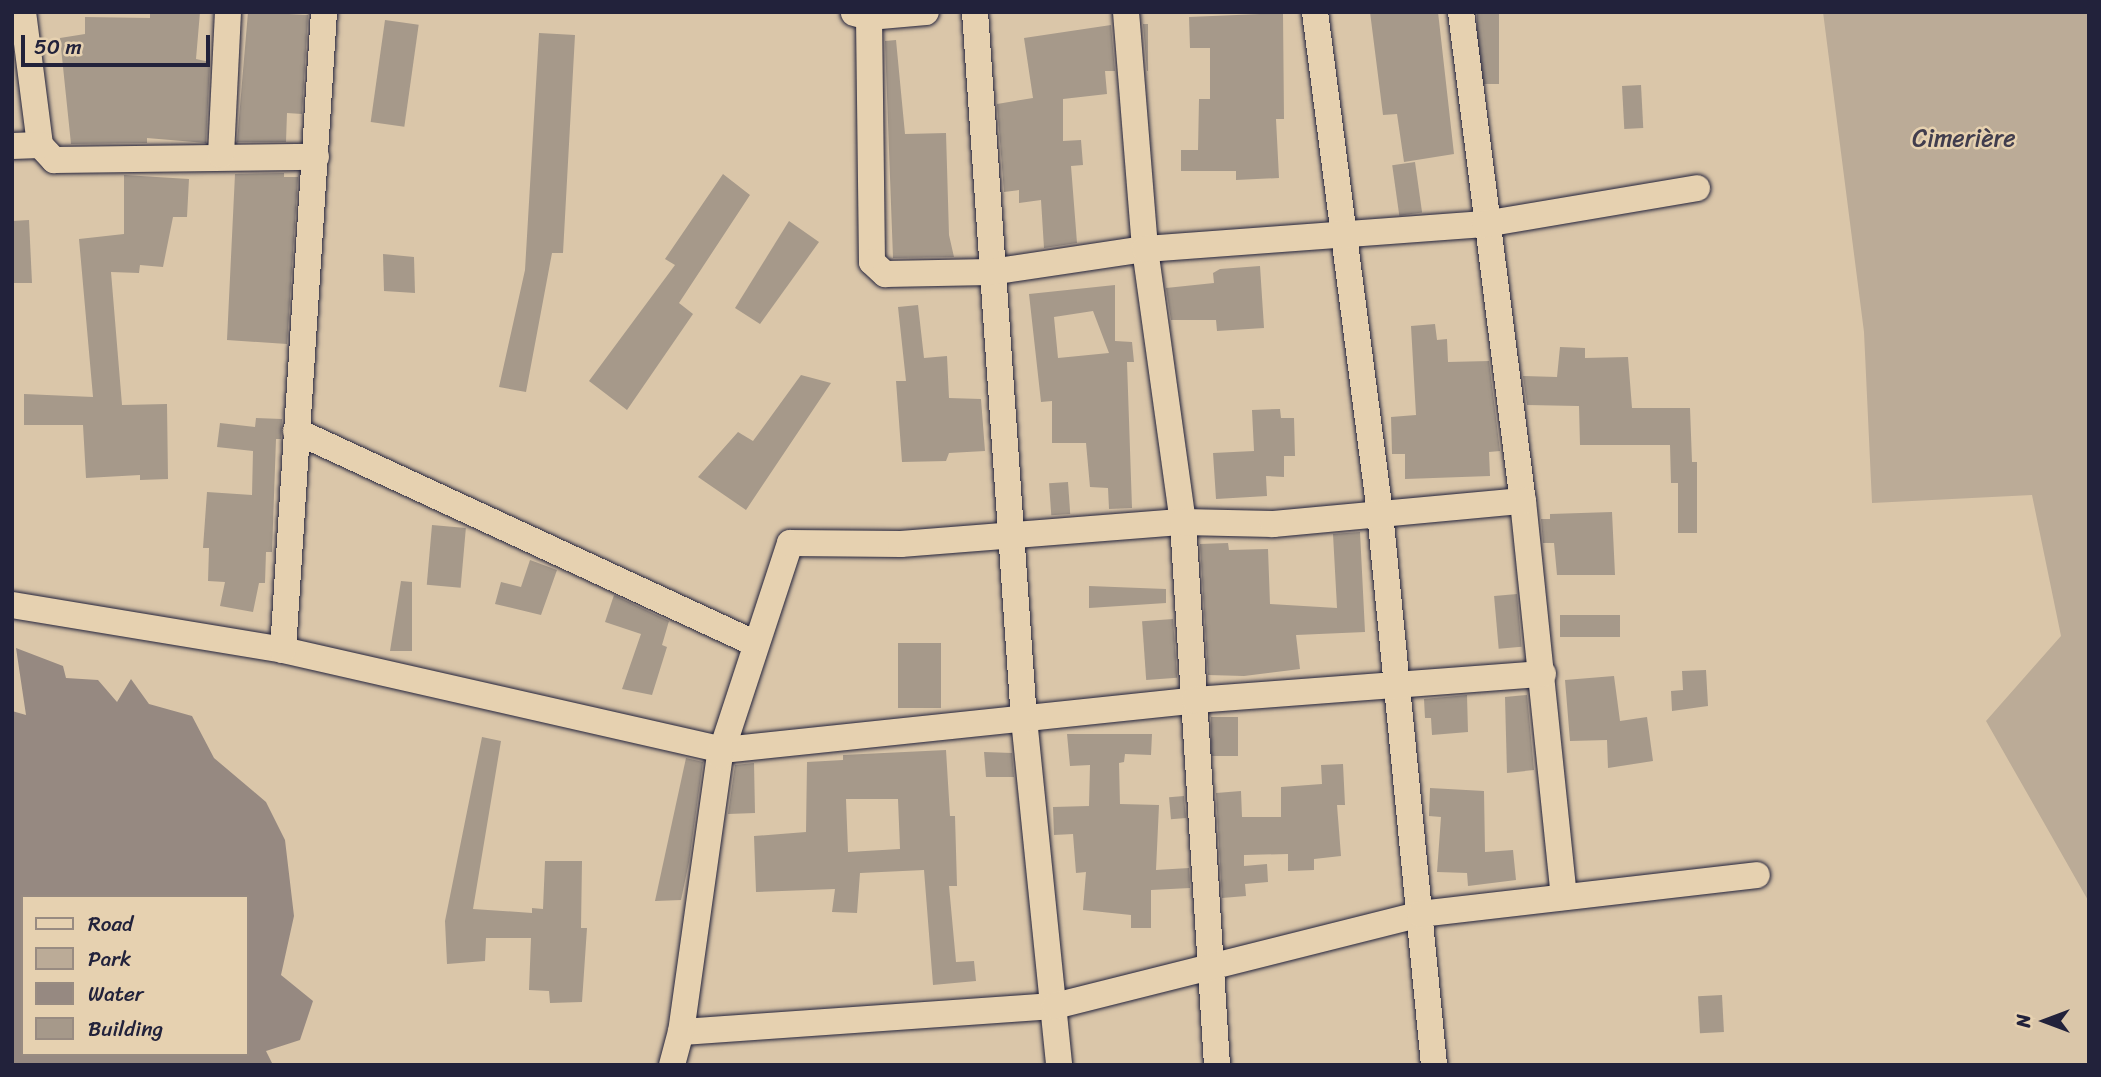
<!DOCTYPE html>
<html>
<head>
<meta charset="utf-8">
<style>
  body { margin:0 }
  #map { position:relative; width:2101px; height:1077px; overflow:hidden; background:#dac6a9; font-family:Sriracha,sans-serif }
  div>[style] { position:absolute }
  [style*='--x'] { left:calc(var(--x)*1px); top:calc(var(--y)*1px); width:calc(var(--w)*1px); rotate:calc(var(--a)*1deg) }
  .green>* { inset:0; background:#bbab97 }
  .water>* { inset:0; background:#968981 }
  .building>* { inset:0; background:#a6998a; transform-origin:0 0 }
  .roads { filter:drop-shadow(0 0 2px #22223b) drop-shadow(0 0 2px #22223b) }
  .minor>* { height:26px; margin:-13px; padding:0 13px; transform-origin:13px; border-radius:13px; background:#e6d1b0 }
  span { translate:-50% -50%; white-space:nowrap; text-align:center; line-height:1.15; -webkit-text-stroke:5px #e6d1b0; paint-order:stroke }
  .park-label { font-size:24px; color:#413d4d }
  .frame { position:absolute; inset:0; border:14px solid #22223b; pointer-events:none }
  .legend { position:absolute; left:21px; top:895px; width:228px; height:161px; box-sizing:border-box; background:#e6d1b0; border:2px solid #988b81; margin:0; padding:9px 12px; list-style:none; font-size:21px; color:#22223b }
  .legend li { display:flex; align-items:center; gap:14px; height:35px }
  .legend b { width:35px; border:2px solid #988b81 }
  .north { position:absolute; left:2010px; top:986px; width:70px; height:70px; -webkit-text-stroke:5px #e6d1b0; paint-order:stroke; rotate:270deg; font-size:19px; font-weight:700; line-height:28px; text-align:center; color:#22223b }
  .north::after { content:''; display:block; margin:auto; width:24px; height:32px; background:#22223b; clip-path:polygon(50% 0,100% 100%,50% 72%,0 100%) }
  .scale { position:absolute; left:21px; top:35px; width:189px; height:32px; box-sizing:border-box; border:4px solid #22223b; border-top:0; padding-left:9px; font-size:21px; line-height:24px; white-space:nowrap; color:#22223b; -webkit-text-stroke:5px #e6d1b0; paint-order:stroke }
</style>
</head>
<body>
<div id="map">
  <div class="green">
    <div style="clip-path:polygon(1823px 12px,2089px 12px,2089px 902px,1986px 721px,2061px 636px,2032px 495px,1872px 503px,1864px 332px)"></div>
  </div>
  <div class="water">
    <div style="clip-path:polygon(evenodd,16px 648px,63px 666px,66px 678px,98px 680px,117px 702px,131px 679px,149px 704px,192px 716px,214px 758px,266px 802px,285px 840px,294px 916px,281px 975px,313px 1001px,300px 1040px,266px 1051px,273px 1065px,12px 1065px,12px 711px,26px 715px,16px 648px,23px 897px,247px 897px,247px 1054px,23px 1054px,23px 897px)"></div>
  </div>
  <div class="building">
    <div style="clip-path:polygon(150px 12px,200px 12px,196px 59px,210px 62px,206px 143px,147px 138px,147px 143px,71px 144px,60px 38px,85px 34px,85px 17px,150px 18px)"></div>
    <div style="clip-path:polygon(248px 12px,308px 15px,302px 114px,287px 113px,286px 142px,237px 142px)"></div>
    <div style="clip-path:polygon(1370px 12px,1438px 12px,1454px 154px,1404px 162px,1397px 114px,1383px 115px)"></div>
    <div style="left:1477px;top:12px;width:22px;height:72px"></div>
    <div style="clip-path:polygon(1283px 13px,1284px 119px,1276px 119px,1279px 178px,1236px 180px,1236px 171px,1181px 171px,1181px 150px,1198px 150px,1199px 99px,1210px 99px,1210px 48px,1190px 48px,1189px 17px)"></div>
    <div style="left:385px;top:20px;width:34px;height:103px;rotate:8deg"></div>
    <div style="clip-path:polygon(1143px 24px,1148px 24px,1148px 71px,1147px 71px)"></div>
    <div style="clip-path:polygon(1111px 25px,1115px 71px,1105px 71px,1107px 94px,1063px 99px,1063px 141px,1081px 140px,1083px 165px,1071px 166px,1077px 243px,1044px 248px,1041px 200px,1019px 203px,1019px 190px,1004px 192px,997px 104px,1033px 98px,1024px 38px)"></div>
    <div style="clip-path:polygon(539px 33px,575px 35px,563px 253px,552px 253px,526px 392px,499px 387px,525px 270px)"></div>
    <div style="clip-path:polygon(896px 40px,905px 134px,946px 133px,949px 235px,954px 257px,893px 258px,885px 41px)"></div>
    <div style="left:1641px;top:85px;width:43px;height:19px;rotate:87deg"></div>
    <div style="left:1415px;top:162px;width:51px;height:23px;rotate:82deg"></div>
    <div style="clip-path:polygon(284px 173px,284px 177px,298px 177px,287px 344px,227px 340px,235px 174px)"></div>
    <div style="clip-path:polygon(723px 174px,750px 195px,679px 303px,693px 314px,627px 410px,589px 381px,675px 265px,665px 259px)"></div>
    <div style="clip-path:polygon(124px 175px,189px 179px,187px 217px,173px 217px,163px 267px,140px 265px,139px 273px,111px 272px,122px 405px,167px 404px,168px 479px,140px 480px,140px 475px,86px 478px,83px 425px,24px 425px,24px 394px,93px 397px,79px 239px,124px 234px)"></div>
    <div style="clip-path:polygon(29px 220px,32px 283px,12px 283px,12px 221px)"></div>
    <div style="clip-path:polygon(789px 221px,819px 242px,760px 324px,735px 308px)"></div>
    <div style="clip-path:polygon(383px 254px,414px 257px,415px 293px,384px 291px)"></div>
    <div style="clip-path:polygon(1260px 266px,1264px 328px,1217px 331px,1216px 320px,1171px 320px,1166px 288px,1214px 283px,1213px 273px,1220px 269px)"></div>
    <div style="clip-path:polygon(evenodd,1115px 285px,1115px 341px,1132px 342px,1134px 362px,1127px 362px,1132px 508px,1109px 509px,1108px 488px,1090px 487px,1086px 443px,1052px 443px,1052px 401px,1041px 402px,1029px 294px,1115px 285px,1093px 311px,1109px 353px,1058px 358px,1054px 317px,1093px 311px)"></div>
    <div style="clip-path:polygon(918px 305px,924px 358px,947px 356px,949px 398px,981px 399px,985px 451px,949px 453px,946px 461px,902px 462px,896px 381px,906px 381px,898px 307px)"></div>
    <div style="clip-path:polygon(1435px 324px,1437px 340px,1447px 339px,1448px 362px,1489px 361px,1500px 451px,1489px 452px,1490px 476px,1405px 479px,1405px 454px,1392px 454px,1391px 417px,1416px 415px,1411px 326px)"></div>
    <div style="clip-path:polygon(1560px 347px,1585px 348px,1585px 358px,1628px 357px,1632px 408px,1690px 408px,1692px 462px,1697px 462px,1697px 533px,1678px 533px,1678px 483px,1671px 483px,1670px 445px,1580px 445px,1579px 406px,1527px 405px,1523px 376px,1557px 377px)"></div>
    <div style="clip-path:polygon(801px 375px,831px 383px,746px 510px,698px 477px,738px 432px,753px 441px)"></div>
    <div style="clip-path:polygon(1280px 409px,1281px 418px,1294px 418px,1295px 456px,1284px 456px,1284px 477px,1266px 476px,1267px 496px,1216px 499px,1213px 453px,1254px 451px,1252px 410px)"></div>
    <div style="clip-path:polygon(256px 418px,282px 419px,281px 439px,276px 439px,272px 552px,266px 552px,265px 583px,259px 583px,253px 612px,220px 606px,225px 582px,208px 581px,209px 548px,203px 548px,207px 492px,252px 495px,253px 451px,217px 447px,220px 423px,255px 427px)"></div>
    <div style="left:1068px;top:482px;width:32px;height:19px;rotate:86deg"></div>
    <div style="clip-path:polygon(1612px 512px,1615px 575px,1557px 575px,1554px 543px,1543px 543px,1541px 519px,1550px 519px,1550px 514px)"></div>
    <div style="left:432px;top:525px;width:34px;height:60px;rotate:5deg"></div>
    <div style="clip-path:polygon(1360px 532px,1365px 632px,1296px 635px,1300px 669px,1244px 676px,1208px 675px,1200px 544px,1228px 543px,1229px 550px,1268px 549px,1270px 604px,1337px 608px,1333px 534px)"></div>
    <div style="clip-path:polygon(530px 560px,557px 570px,541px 615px,495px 604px,501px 582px,521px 587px)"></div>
    <div style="clip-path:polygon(401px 581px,412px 582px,412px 651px,390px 651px)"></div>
    <div style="clip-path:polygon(1089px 586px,1166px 589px,1166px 603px,1089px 608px)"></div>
    <div style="left:1517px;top:594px;width:53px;height:23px;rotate:85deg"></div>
    <div style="clip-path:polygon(614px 595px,669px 621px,662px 645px,667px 647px,652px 695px,622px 689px,641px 634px,605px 622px)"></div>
    <div style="left:1560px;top:615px;width:60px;height:22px"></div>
    <div style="left:1173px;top:619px;width:59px;height:31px;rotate:86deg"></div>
    <div style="left:898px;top:643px;width:43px;height:65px"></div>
    <div style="clip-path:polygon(1706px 670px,1708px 706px,1672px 711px,1671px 691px,1683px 690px,1682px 671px)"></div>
    <div style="clip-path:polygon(1614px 676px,1620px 721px,1647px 717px,1653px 761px,1608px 768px,1607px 740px,1570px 741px,1565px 680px)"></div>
    <div style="clip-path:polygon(1467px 695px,1468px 732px,1432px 735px,1431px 718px,1425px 718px,1424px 699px)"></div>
    <div style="clip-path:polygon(1527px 695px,1534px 770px,1507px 773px,1505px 697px)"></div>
    <div style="left:1238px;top:717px;width:39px;height:27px;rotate:90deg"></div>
    <div style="clip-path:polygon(1067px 734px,1152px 734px,1151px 755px,1125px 754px,1124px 762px,1119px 763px,1120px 804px,1159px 805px,1156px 870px,1189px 868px,1190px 888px,1151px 890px,1151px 928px,1131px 928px,1131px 915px,1083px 910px,1086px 872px,1076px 873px,1073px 834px,1054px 835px,1053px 807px,1089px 806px,1090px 765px,1070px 766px)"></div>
    <div style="clip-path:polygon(482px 737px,501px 741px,473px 909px,532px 913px,532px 908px,543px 909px,545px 861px,582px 861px,581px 928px,587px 928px,582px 1002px,550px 1003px,549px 991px,529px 990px,531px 938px,486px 938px,485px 961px,447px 964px,445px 921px)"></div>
    <div style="clip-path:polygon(evenodd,946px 750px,950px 816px,955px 816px,957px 886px,949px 886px,956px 962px,974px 961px,976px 981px,933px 985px,924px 870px,860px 873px,857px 913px,832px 912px,835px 889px,756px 892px,754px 836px,806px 832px,807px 762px,843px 760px,843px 755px,946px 750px,846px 799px,898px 799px,900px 849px,848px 852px,846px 799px)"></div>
    <div style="clip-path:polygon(984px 752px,1012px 753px,1014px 777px,986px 777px)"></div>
    <div style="clip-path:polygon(686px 758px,703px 762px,689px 862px,681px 900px,655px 901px)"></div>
    <div style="clip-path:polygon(754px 763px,755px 813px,728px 814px,735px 765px)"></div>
    <div style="clip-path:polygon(1343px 764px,1345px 805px,1337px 805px,1341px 856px,1314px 859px,1314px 870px,1288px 871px,1288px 854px,1244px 855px,1244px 866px,1267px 864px,1268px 882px,1245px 884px,1246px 896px,1222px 898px,1216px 793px,1241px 791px,1242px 817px,1281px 817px,1281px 787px,1322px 784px,1321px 765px)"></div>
    <div style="clip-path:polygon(1430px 788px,1484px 791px,1485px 852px,1513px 850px,1516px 880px,1468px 886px,1467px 873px,1437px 872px,1441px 817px,1429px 816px)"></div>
    <div style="left:1184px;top:796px;width:22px;height:15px;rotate:85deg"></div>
    <div style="left:1722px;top:995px;width:37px;height:24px;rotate:87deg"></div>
  </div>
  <div class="roads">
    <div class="minor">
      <div style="--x:23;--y:12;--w:134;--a:82.7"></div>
      <div style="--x:40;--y:145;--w:21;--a:47"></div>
      <div style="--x:54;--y:160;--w:262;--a:-0.7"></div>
      <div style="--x:975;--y:12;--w:709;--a:86.04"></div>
      <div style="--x:1024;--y:719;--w:348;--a:84.2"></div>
      <div style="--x:1126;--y:12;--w:238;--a:85.4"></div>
      <div style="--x:1145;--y:249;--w:276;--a:82.1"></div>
      <div style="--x:1183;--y:522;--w:544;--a:86.42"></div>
      <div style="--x:1315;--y:12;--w:505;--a:82.61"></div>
      <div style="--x:1380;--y:513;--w:555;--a:84.41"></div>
      <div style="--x:1461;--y:12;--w:493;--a:82.8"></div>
      <div style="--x:1523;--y:501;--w:398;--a:84.1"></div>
      <div style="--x:854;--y:13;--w:16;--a:15"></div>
      <div style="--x:869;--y:17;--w:57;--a:-5"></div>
      <div style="--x:869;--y:17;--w:245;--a:89.3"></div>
      <div style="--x:872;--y:262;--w:18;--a:43"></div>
      <div style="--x:885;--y:274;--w:106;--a:-1.1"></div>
      <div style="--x:991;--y:272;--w:156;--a:-8.5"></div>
      <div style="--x:1145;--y:249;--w:341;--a:-4.2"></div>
      <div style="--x:1485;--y:224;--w:215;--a:-9.6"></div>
      <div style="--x:12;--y:146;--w:28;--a:-2"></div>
      <div style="--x:221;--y:155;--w:143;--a:-87.2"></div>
      <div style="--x:296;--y:431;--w:505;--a:24.84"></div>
      <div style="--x:12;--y:605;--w:275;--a:9.4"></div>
      <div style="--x:283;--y:650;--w:451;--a:12.8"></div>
      <div style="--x:723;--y:750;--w:475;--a:-6"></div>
      <div style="--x:1195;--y:700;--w:349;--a:-4.3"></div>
      <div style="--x:283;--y:650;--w:639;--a:-86.32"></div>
      <div style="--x:681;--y:1032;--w:375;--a:-4"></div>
      <div style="--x:1055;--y:1006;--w:376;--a:-14.1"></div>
      <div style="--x:1420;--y:914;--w:339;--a:-6.6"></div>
      <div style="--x:672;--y:1065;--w:34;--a:-75"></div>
      <div style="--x:681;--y:1032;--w:279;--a:-82"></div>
      <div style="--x:720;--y:756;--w:224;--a:-71.8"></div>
      <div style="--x:790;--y:543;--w:111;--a:0.5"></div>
      <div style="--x:901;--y:544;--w:283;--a:-4.5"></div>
      <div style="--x:1183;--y:522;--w:90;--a:1.3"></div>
      <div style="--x:1273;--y:524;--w:251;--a:-5.3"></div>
    </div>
  </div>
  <div class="park-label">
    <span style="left:1964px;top:139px">Cimerière</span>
  </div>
  <div class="frame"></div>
  <ul class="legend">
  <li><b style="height:9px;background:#e6d1b0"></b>Road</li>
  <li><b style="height:19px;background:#bbab97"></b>Park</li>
  <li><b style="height:19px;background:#968981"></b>Water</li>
  <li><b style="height:19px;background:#a6998a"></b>Building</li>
  </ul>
  <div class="north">N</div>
  <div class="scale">50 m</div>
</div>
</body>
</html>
